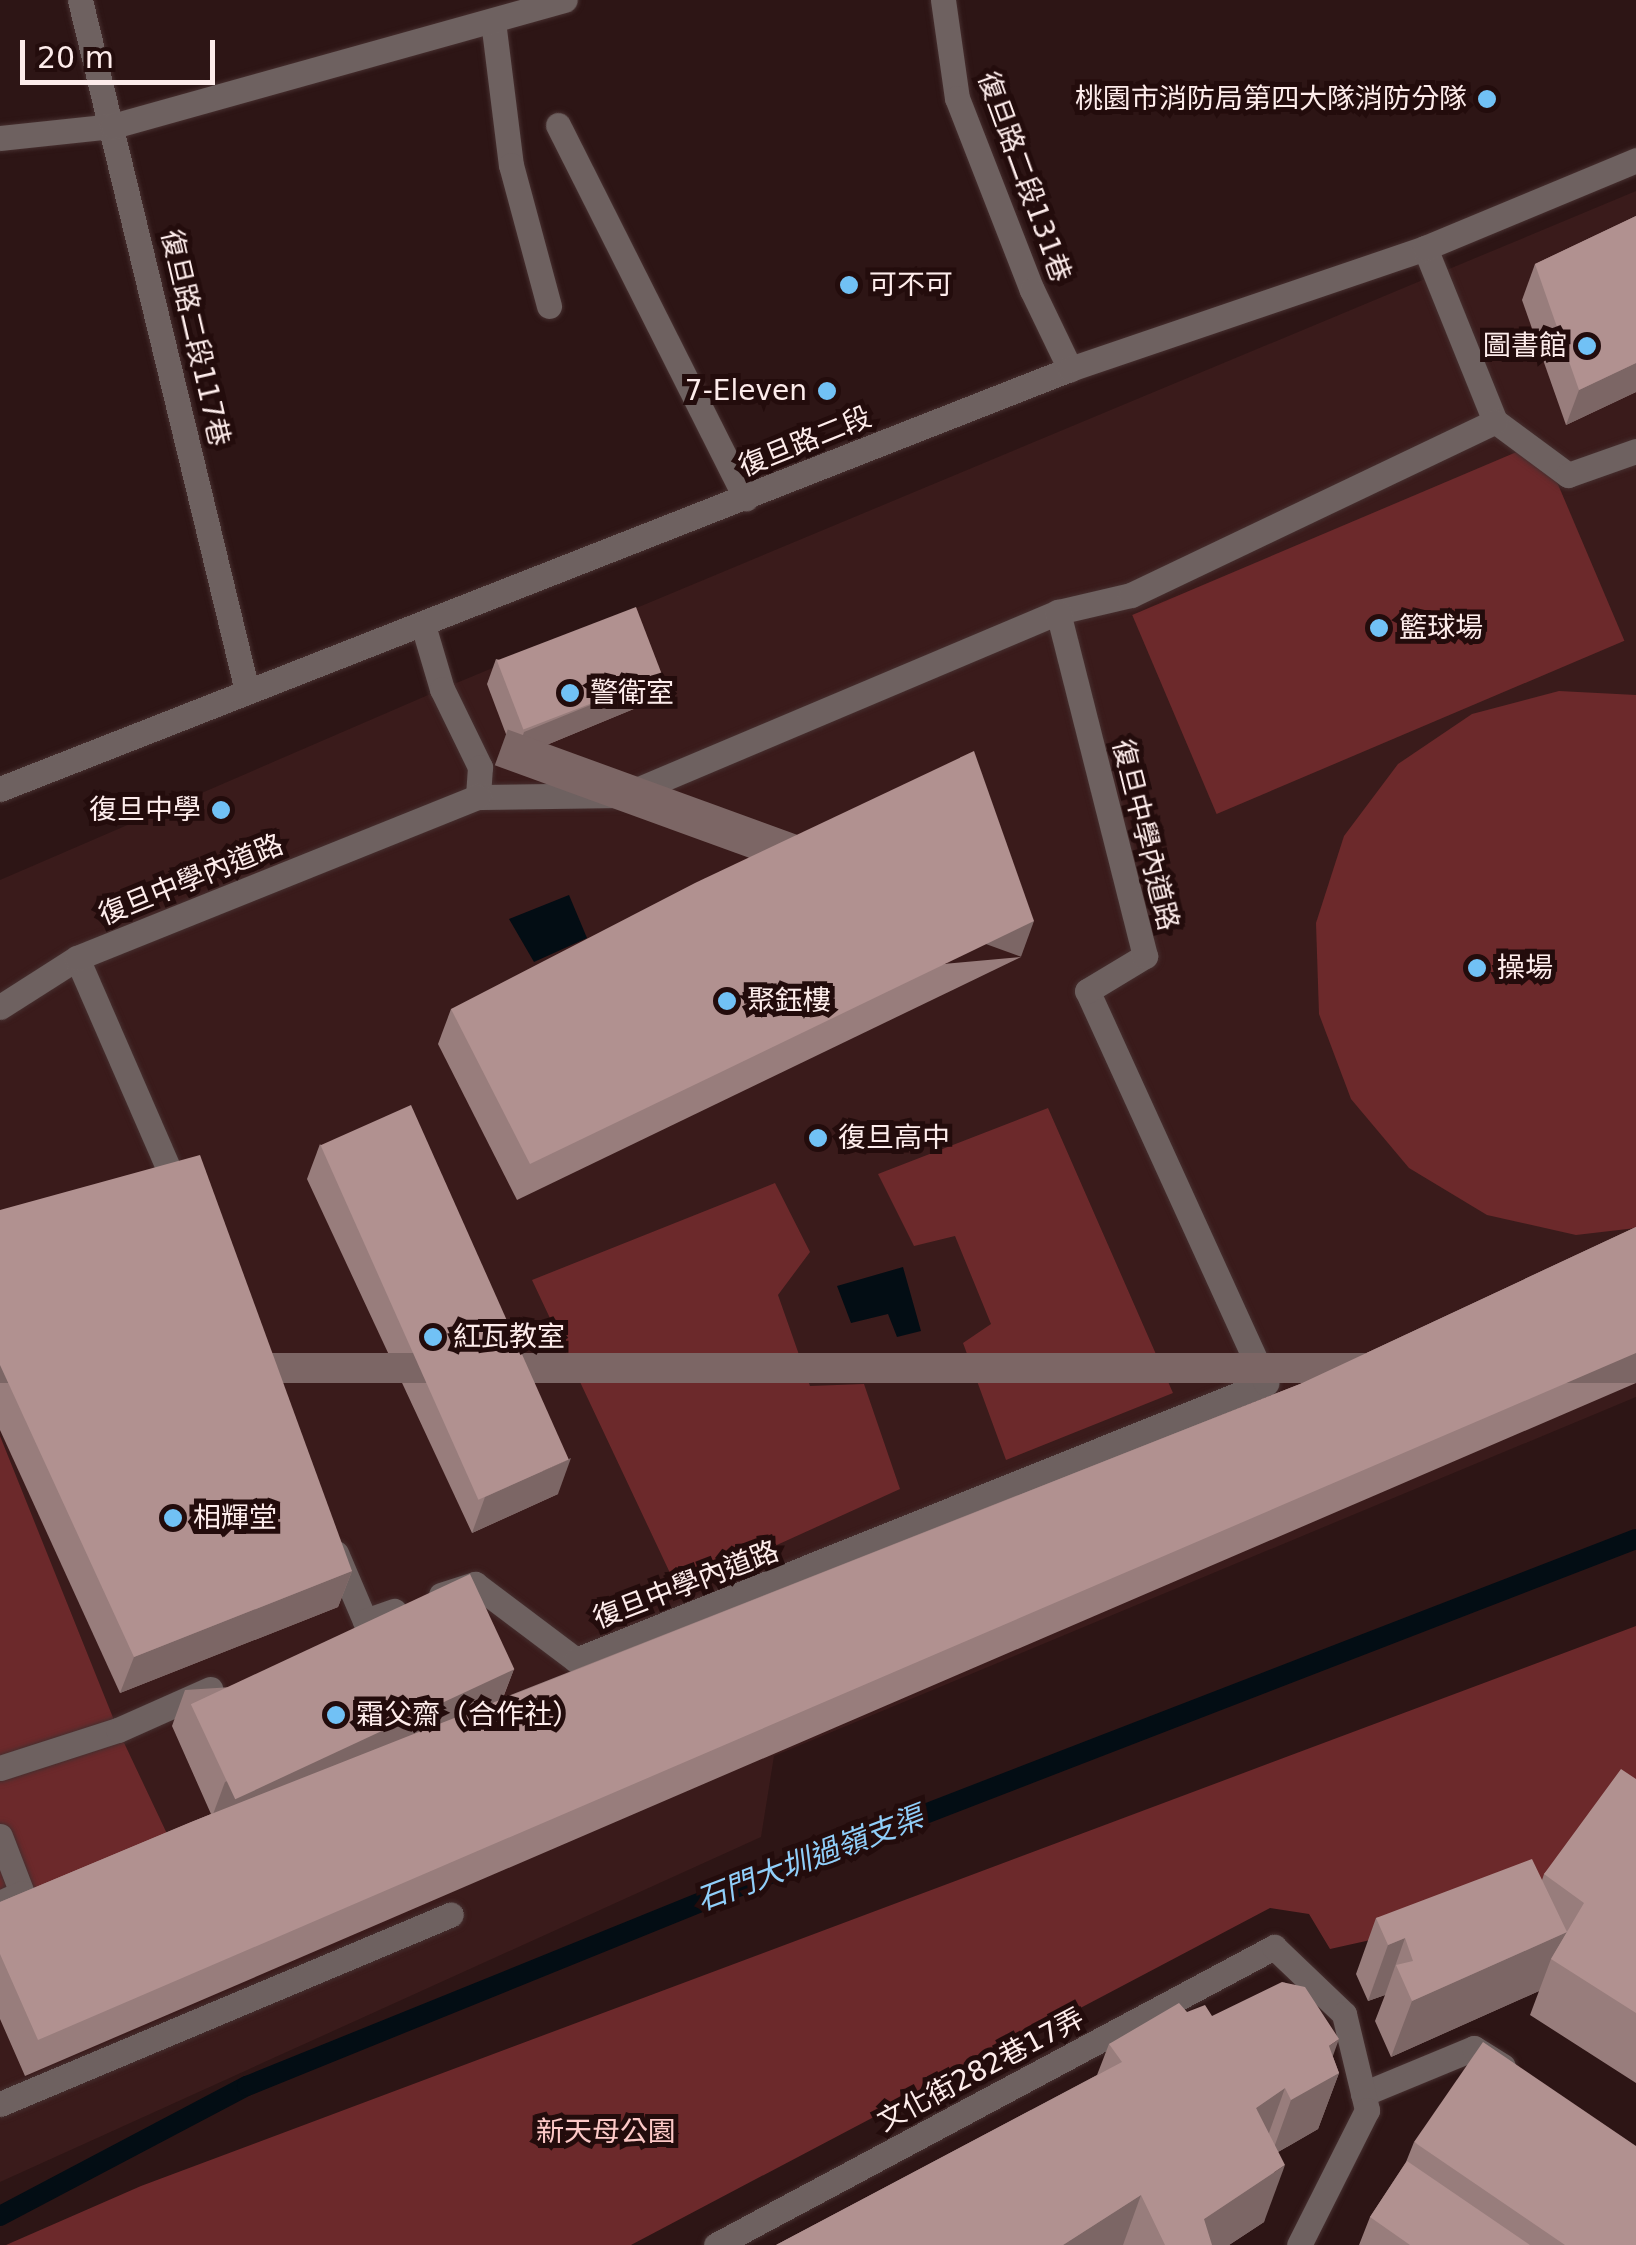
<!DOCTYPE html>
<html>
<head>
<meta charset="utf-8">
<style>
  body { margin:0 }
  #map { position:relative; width:1636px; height:2245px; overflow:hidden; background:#2d1515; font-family:"DejaVu Sans","Noto Sans TC",sans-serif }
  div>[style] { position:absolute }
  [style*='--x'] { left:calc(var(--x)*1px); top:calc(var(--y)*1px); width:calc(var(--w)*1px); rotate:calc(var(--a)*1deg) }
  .built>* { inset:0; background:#3a1b1b }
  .green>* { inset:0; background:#6c292b; transform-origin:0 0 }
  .water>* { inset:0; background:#030d14 }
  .stream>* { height:20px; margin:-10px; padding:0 10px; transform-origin:10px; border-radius:10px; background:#030d14 }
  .roads { filter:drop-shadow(0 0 2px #462f2f) drop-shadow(0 0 2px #462f2f) }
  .service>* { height:25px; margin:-12.5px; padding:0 12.5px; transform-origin:12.5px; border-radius:12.5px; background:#6e6160 }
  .tertiary>* { height:25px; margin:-12.5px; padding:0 12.5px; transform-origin:12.5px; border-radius:12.5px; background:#6e6160 }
  .wall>* { inset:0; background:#987d7c }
  .shaded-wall>* { inset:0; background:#7c6665; transform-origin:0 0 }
  .building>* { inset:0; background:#b19190; transform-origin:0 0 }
  .dots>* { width:28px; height:28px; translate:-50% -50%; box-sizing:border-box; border:5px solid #230c0c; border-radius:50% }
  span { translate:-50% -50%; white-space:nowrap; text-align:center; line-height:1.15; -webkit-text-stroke:10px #230c0c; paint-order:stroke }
  .poi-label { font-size:28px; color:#fdeceb }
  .right { translate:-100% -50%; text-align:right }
  .left { translate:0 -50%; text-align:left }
  .street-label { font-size:28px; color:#fdeceb }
  .park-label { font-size:28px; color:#fdc9c7 }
  .water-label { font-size:30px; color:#90cffa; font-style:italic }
  .scale { position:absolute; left:20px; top:40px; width:195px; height:45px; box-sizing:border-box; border:5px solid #fdeceb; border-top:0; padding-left:12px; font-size:30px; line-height:35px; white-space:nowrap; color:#fdeceb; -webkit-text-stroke:8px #230c0c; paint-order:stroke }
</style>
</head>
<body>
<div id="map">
  <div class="built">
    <div style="clip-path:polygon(1636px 191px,1636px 1397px,774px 1756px,761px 1837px,0 2182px,0 880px,442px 689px)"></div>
  </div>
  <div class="green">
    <div style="left:1540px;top:442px;width:216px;height:443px;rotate:67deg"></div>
    <div style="clip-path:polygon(1559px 691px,1636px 695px,1636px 1228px,1576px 1235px,1487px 1215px,1409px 1168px,1351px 1099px,1319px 1014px,1316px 923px,1344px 836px,1398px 764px,1472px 714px)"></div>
    <div style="clip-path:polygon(1048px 1108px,1173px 1393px,1006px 1460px,963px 1343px,991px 1324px,955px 1236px,914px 1246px,878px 1174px)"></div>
    <div style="clip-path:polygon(775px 1183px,810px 1252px,778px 1295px,810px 1386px,864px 1384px,900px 1489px,678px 1590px,532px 1280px)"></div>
    <div style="clip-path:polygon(0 1436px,118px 1730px,178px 1857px,0 1932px)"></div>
    <div style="clip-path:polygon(1636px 1626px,1636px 1849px,1537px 1903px,1330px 1949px,1309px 1914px,1270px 1908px,631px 2245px,6px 2245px,141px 2186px)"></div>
  </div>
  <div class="water">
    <div style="clip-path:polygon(569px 895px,587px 938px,534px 962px,509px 919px)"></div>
    <div style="clip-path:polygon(903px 1267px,921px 1331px,897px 1337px,888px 1314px,851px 1323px,837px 1286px)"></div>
  </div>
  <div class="stream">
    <div style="--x:0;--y:2216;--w:279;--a:-27.8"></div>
    <div style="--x:247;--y:2086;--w:575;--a:-22.06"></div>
    <div style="--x:780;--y:1870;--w:918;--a:-21.14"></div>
  </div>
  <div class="roads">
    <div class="service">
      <div style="--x:80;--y:0;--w:711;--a:76.41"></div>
      <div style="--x:943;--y:0;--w:99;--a:81.9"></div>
      <div style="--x:957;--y:98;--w:206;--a:68.7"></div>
      <div style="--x:1032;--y:290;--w:88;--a:64.3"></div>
      <div style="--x:493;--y:21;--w:145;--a:82.9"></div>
      <div style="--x:511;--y:165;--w:146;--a:74.9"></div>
      <div style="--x:558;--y:125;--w:418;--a:63.3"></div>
      <div style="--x:0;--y:138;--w:114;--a:-6.1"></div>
      <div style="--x:113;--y:126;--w:469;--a:-15.6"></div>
      <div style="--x:1425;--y:248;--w:187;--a:68"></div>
      <div style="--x:1495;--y:421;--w:91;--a:36.5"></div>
      <div style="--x:1568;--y:475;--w:72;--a:-19.4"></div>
      <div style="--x:423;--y:625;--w:67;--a:73.5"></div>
      <div style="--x:442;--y:689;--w:87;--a:64"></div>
      <div style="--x:480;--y:767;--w:30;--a:94"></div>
      <div style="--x:478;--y:797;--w:147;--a:-0.8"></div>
      <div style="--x:625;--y:795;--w:470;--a:-22.9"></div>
      <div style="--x:1058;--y:612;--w:75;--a:-13.1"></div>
      <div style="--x:1131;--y:595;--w:403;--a:-25.5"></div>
      <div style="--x:0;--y:1007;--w:91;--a:-32.5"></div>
      <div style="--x:180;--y:1195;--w:258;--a:-113.5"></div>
      <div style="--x:77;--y:958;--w:432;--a:-21.9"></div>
      <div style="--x:336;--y:1553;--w:74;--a:66.9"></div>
      <div style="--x:365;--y:1621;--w:31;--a:-19"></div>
      <div style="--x:441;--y:1595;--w:36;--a:-18"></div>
      <div style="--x:475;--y:1584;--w:126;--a:37"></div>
      <div style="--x:576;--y:1660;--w:744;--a:-21.87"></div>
      <div style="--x:1266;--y:1383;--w:431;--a:-114.5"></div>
      <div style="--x:1087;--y:991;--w:68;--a:-31.1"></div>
      <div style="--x:1145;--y:956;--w:355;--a:-104.2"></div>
      <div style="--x:0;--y:1768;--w:124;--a:-17.9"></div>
      <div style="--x:118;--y:1730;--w:101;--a:-24"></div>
      <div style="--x:0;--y:1836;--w:61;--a:68.9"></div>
      <div style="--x:22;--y:1893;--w:24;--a:156"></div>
      <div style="--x:1363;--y:2094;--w:120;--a:-22.5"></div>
      <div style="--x:1474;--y:2048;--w:34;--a:32"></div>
      <div style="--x:0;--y:2104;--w:489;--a:-22.8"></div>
      <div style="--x:716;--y:2245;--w:633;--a:-28.1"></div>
      <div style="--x:1274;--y:1947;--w:97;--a:43.7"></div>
      <div style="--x:1344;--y:2014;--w:99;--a:76.5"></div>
      <div style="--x:1367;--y:2110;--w:151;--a:116.7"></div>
    </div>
    <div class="tertiary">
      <div style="--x:0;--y:789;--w:1149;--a:-21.43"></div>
      <div style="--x:1070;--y:369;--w:375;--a:-18.8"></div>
      <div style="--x:1425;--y:248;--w:229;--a:-22.6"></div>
    </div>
  </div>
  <div class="wall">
    <div style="clip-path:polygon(1636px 216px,1636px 392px,1566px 425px,1522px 300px,1535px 264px)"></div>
    <div style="clip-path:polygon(496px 659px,653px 701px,515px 758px,487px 684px)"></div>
    <div style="clip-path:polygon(1021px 957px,517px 1200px,438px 1044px,451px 1009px)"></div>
    <div style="clip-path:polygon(320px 1144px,558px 1494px,472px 1533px,307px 1179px)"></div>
    <div style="clip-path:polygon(0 1210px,352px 1571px,338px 1607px,120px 1693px,0 1430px)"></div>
    <div style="clip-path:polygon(1636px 1227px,1636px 1383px,25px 2076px,0 2019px,0 1902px,211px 1814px,172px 1726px,185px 1690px,514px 1669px,503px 1698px,1300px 1384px)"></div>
    <div style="clip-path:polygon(1636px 1779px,1636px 2083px,1530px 2015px,1539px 1991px,1391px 2057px,1375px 2021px,1385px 1995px,1368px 2001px,1356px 1974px,1376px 1918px,1542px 1880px,1544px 1874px)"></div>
    <div style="clip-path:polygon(1187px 2012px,1212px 2016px,1333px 2057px,1339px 2073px,1318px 2129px,1278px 2152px,1264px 2222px,1229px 2245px,776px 2245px,1097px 2075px,1109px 2044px)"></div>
    <div style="clip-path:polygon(1414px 2142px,1636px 2245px,1359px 2245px,1370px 2217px,1406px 2162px)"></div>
  </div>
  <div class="shaded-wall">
    <div style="clip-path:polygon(1636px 363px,1636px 392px,1566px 425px,1579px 390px)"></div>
    <div style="clip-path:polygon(662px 676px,653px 701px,515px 758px,524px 732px)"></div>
    <div style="left:1034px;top:921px;width:38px;height:560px;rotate:110deg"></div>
    <div style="left:1636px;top:1353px;width:30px;height:1739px;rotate:90deg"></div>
    <div style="clip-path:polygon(571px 1458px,558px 1494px,472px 1533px,485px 1497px)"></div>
    <div style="clip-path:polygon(352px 1571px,338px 1607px,120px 1693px,134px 1657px)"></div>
    <div style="clip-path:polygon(514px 1669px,500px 1705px,212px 1817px,225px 1782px)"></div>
    <div style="clip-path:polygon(1567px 1932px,1551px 1959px,1539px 1991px,1391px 2057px,1412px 2001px)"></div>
    <div style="clip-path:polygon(1405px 1938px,1385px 1995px,1368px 2001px,1388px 1945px)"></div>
    <div style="clip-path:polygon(1339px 2039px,1324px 2081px,1339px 2073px,1318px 2129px,1271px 2156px,1291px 2100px,1329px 2046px)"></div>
    <div style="clip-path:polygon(1285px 2088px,1265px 2144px,1256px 2108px)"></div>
    <div style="clip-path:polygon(1285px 2165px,1264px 2222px,1229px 2245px,1194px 2245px,1204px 2219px)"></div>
    <div style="clip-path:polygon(1141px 2195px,1123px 2245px,1063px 2245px)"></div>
  </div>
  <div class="building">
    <div style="clip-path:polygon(1636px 216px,1636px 363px,1579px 390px,1535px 264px)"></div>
    <div style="left:636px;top:607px;width:74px;height:149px;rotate:69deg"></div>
    <div style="clip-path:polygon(974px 751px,1034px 921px,530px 1164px,451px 1009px,695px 883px)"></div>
    <div style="left:411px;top:1105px;width:388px;height:99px;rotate:66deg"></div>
    <div style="clip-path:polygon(200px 1155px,352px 1571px,134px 1657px,0 1365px,0 1210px)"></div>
    <div style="clip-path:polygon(1636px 1227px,1636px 1353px,38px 2040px,0 1954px,0 1902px,191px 1822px,1300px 1384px)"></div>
    <div style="left:470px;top:1574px;width:105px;height:308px;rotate:65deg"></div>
    <div style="clip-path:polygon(1621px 1769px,1636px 1779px,1636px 2013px,1551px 1959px,1584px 1903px,1544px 1874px)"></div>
    <div style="clip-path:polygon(1532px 1859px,1567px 1932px,1412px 2001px,1396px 1965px,1413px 1961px,1405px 1938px,1388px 1945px,1376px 1918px)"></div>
    <div style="clip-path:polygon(1282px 1982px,1305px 1987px,1339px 2039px,1329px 2046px,1339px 2073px,1291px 2100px,1285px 2088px,1256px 2108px,1285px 2165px,1204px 2219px,1212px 2245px,1165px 2245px,1141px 2195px,1063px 2245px,776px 2245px,1122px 2062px,1109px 2044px,1179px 2003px,1187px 2012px,1205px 2005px,1212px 2016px)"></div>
    <div style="clip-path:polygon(1483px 2042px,1636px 2146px,1636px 2245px,1565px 2245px,1414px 2142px)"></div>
    <div style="clip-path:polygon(1407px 2161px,1530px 2245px,1410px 2245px,1370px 2217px)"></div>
  </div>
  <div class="dots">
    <div style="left:1487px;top:99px;background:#71c1f5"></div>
    <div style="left:849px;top:285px;background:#71c1f5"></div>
    <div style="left:1587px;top:346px;background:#71c1f5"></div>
    <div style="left:827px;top:391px;background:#71c1f5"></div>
    <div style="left:1379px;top:628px;background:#71c1f5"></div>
    <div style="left:570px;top:693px;background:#71c1f5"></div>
    <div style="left:221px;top:810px;background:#71c1f5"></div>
    <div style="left:1477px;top:968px;background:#71c1f5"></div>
    <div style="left:727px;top:1001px;background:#71c1f5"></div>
    <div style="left:818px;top:1138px;background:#71c1f5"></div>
    <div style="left:433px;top:1337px;background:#71c1f5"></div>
    <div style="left:173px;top:1518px;background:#71c1f5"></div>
    <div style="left:336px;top:1715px;background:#71c1f5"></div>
  </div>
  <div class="poi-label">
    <span class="right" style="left:1467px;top:99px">桃園市消防局第四大隊消防分隊</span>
    <span class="left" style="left:869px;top:285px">可不可</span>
    <span class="right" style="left:1567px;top:346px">圖書館</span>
    <span class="right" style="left:807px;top:391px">7-Eleven</span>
    <span class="left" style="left:1399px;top:628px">籃球場</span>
    <span class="left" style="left:590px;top:693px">警衛室</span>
    <span class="right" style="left:201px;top:810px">復旦中學</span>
    <span class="left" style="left:1497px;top:968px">操場</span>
    <span class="left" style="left:747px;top:1001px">聚鈺樓</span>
    <span class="left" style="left:838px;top:1138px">復旦高中</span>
    <span class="left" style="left:453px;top:1337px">紅瓦教室</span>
    <span class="left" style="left:193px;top:1518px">相輝堂</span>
    <span class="left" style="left:356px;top:1715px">霜父齋（合作社）</span>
  </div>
  <div class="street-label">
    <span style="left:1024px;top:177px;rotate:70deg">復旦路二段131巷</span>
    <span style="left:195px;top:338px;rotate:77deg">復旦路二段117巷</span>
    <span style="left:805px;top:442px;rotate:-22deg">復旦路二段</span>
    <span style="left:1145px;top:835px;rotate:76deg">復旦中學內道路</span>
    <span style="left:191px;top:880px;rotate:-22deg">復旦中學內道路</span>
    <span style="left:686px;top:1585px;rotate:-21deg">復旦中學內道路</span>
    <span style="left:981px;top:2070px;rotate:-28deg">文化街282巷17弄</span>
  </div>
  <div class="park-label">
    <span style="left:606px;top:2132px">新天母公園</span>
  </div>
  <div class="water-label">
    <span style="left:810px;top:1859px;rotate:-21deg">石門大圳過嶺支渠</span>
  </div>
  <div class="scale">20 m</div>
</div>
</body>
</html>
